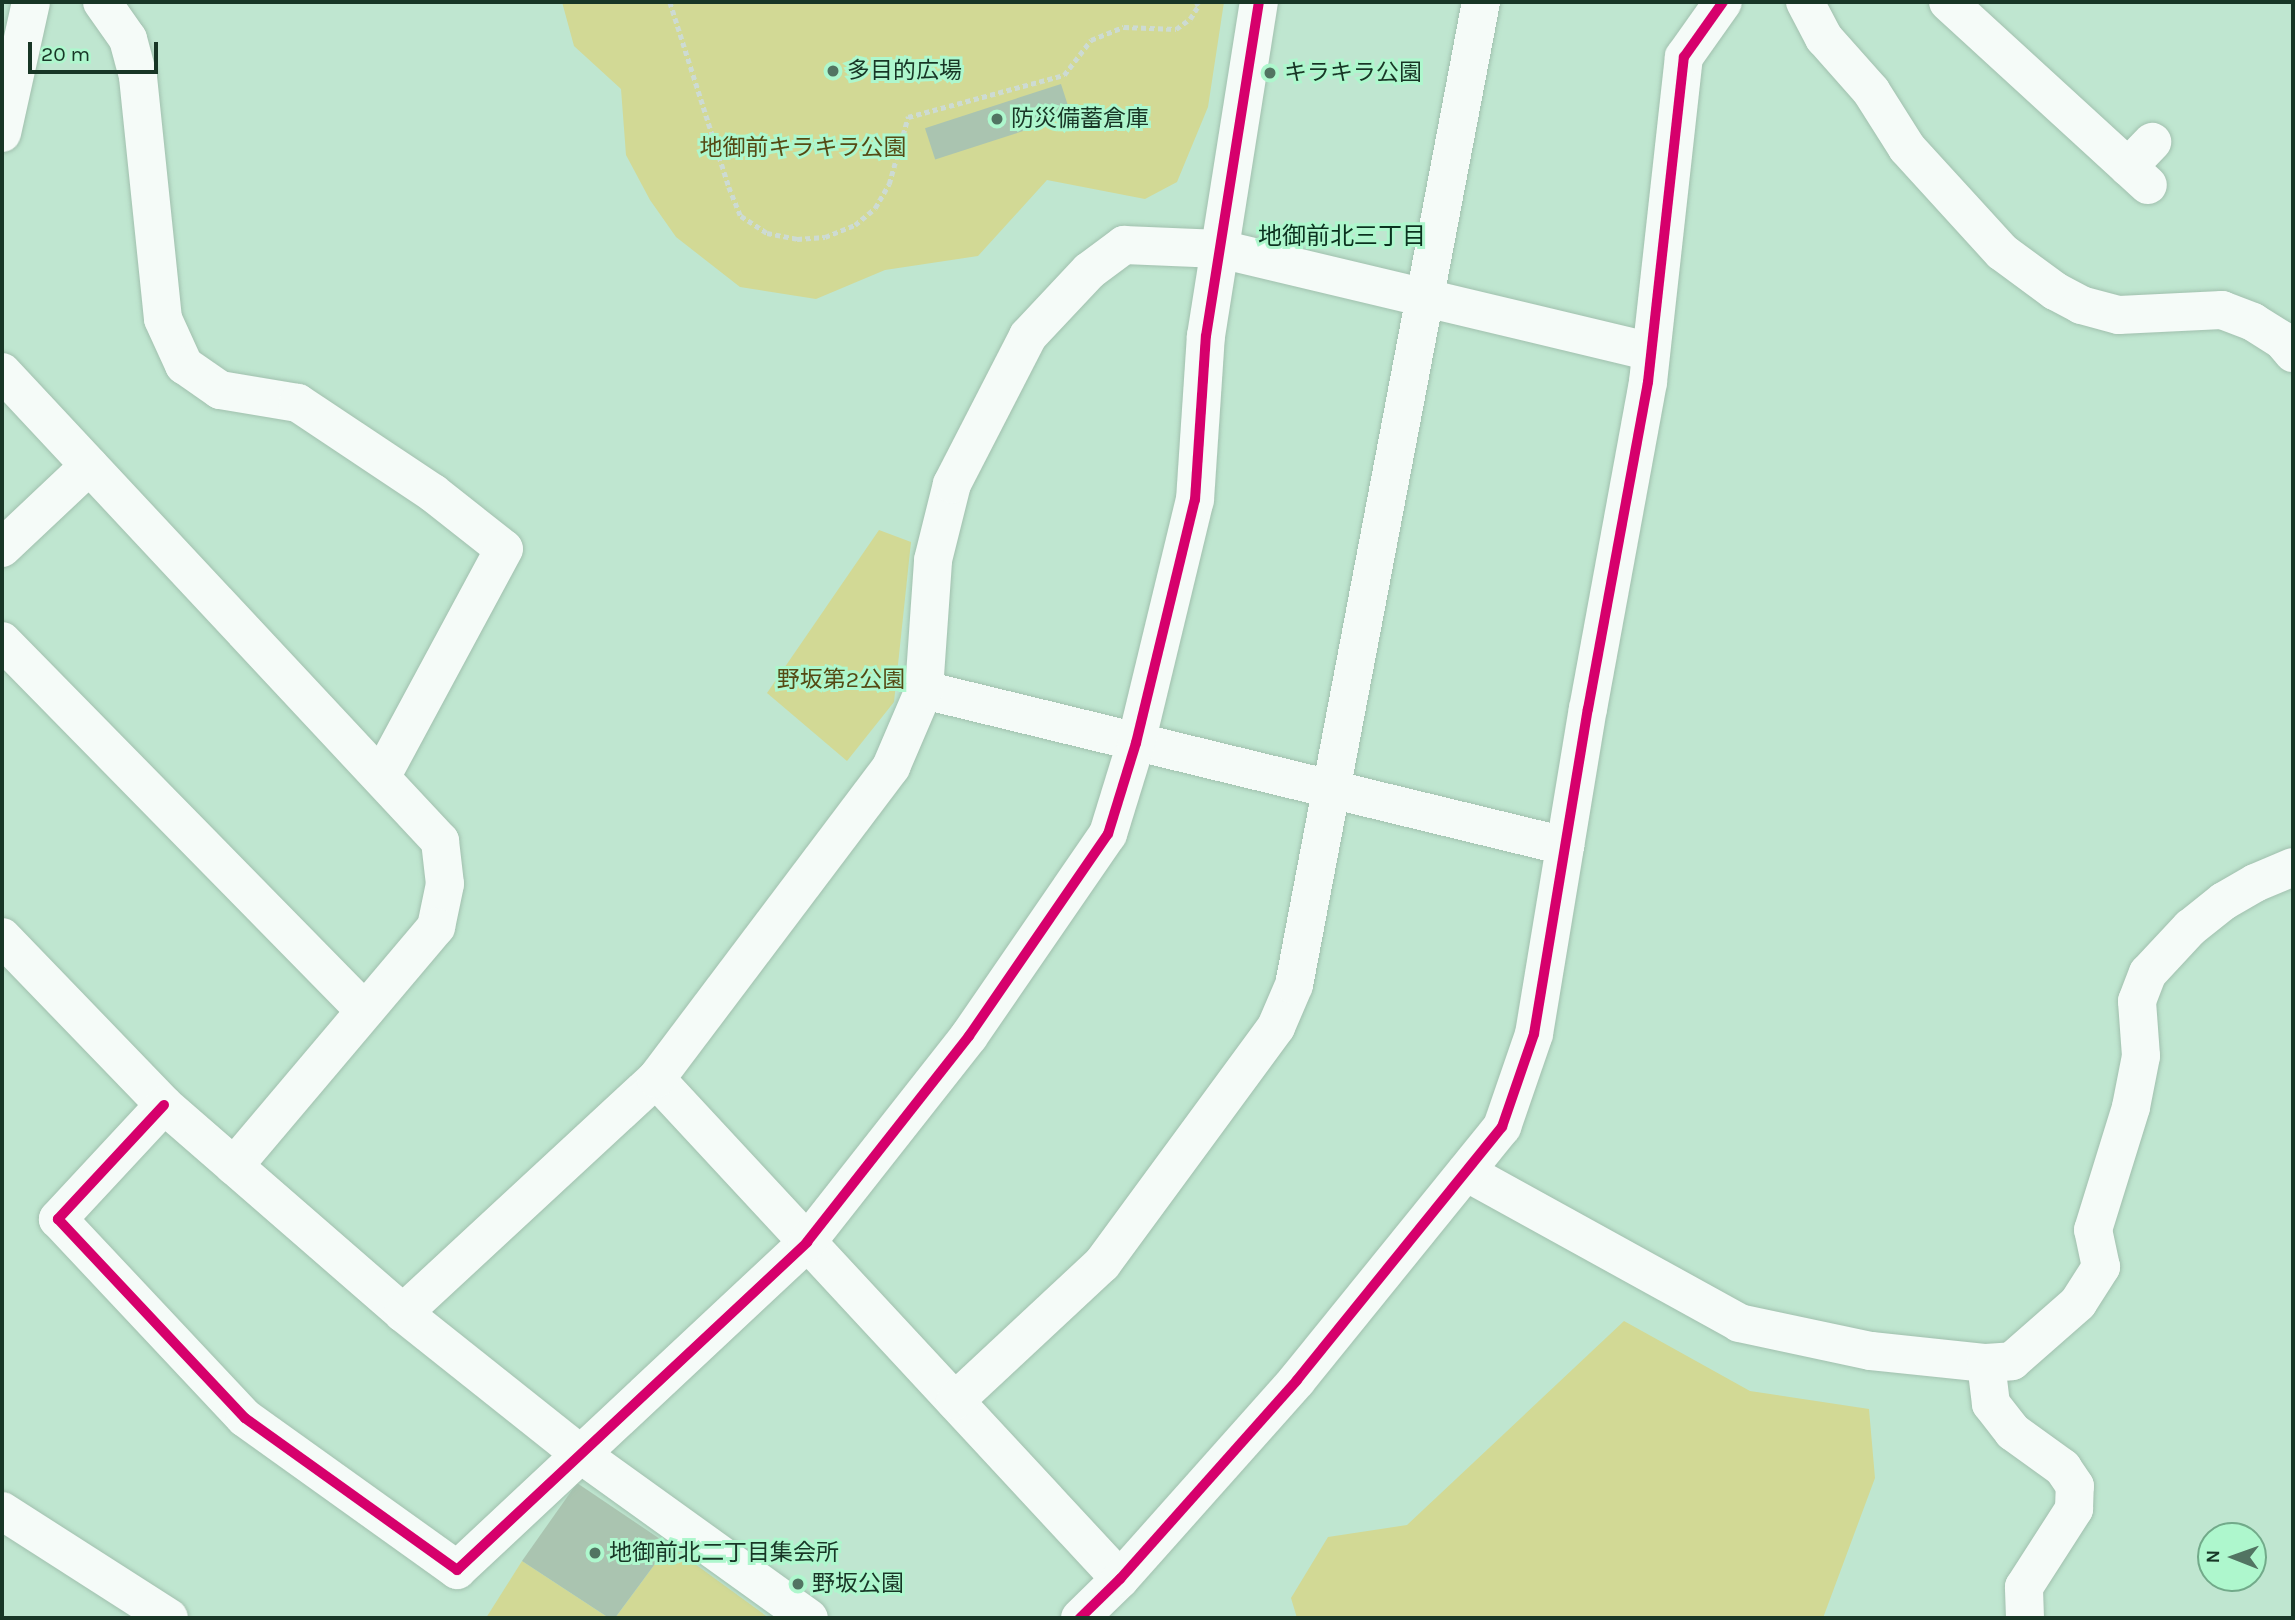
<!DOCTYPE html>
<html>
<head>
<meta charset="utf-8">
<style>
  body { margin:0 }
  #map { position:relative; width:2295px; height:1620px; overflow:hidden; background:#bfe6d0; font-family:Karla,"Noto Sans JP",sans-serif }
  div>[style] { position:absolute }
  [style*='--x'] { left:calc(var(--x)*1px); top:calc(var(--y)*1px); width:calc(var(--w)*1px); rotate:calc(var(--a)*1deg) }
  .green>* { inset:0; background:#d2d995 }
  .building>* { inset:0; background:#aac4b0; transform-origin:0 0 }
  .path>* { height:4.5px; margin-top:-2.25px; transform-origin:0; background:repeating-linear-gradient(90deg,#cddbd3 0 5px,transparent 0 8.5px) }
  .roads { filter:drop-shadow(0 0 2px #a1c0ae) drop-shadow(0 0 2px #a1c0ae) }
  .minor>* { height:38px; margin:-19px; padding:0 19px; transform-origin:19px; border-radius:19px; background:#f5fbf8 }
  .cycleway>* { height:10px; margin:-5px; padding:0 5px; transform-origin:5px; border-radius:5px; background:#d6006c }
  .dots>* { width:19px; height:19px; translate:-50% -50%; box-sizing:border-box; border:4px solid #aef7cd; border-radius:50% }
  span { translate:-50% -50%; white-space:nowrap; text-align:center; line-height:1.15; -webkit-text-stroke:6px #aef7cd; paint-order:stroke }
  .poi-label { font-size:23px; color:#183626 }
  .left { translate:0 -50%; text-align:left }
  .park-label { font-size:23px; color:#554a14 }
  .neighbourhood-label { font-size:24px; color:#0b321f }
  .frame { position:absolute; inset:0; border:4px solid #183626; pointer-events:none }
  .north { position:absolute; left:2197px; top:1522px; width:70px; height:70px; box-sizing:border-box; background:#aef7cd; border:2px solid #72aa8a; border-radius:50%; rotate:271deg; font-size:19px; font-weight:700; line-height:28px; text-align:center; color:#183626 }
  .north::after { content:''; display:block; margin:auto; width:24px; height:32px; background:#527462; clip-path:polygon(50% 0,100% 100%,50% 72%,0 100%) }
  .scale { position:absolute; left:28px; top:42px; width:130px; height:32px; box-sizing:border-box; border:4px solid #183626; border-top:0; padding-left:9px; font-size:21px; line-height:24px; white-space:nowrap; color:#183626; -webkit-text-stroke:5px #aef7cd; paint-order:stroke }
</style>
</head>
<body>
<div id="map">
  <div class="green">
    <div style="clip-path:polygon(562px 2px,1224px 2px,1208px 107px,1177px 182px,1145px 199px,1047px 180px,978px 256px,885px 270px,816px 299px,740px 287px,676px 237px,650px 200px,626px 155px,621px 89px,574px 46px)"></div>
    <div style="clip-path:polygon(879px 530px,911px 542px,894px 702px,847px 761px,767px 693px)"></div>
    <div style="clip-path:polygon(1624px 1321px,1750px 1391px,1869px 1409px,1875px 1478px,1823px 1618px,1297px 1618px,1291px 1598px,1328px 1537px,1407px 1525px)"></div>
    <div style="clip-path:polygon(669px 1545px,769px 1618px,615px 1618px)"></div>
    <div style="clip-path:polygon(522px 1561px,609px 1618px,486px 1618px)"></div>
  </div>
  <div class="building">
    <div style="left:1061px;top:84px;width:33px;height:143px;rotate:72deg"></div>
    <div style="clip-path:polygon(577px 1483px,669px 1545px,615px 1618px,609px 1618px,522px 1561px)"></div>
  </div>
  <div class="path">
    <div style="--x:670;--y:2;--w:194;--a:72.3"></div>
    <div style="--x:729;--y:187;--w:31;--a:68"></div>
    <div style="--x:741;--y:216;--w:31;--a:33"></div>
    <div style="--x:767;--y:233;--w:31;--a:11"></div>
    <div style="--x:797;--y:239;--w:28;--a:-4"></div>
    <div style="--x:825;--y:237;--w:32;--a:-22"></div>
    <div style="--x:855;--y:225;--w:26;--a:-40"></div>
    <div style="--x:875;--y:208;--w:28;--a:-60"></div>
    <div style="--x:889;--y:184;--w:70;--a:-74.2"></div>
    <div style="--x:908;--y:117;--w:162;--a:-15.1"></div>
    <div style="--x:1064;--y:75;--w:44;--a:-52.4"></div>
    <div style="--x:1091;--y:40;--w:35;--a:-22"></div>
    <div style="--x:1124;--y:27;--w:52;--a:2.2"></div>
    <div style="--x:1176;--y:29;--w:17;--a:-36"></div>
    <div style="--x:1190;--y:19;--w:15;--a:-58"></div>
    <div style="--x:1198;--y:6;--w:4;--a:-117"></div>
  </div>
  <div class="roads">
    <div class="minor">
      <div style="--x:102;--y:2;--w:45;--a:54.9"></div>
      <div style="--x:128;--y:39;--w:39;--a:75"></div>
      <div style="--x:138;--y:77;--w:243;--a:84.1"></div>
      <div style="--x:163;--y:319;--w:51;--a:65.5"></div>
      <div style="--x:184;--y:365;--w:44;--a:34.8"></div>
      <div style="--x:220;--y:390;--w:79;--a:9.5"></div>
      <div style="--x:298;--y:403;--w:162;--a:33.7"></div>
      <div style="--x:433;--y:493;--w:90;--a:38.3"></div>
      <div style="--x:504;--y:549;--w:259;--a:118.3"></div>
      <div style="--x:1805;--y:2;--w:41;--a:62.2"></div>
      <div style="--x:1824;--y:38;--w:71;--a:48.4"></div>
      <div style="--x:1871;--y:91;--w:67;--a:57.7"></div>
      <div style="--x:1907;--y:148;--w:141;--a:47.6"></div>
      <div style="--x:2002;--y:252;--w:66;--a:36.3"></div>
      <div style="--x:2055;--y:291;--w:30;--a:28"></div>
      <div style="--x:2081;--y:305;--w:39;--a:15"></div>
      <div style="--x:2119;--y:315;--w:103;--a:-2.8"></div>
      <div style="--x:2222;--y:310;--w:33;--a:21"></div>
      <div style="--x:2253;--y:322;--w:34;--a:32"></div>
      <div style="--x:2282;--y:340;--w:17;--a:50"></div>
      <div style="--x:1948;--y:2;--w:271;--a:42.5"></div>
      <div style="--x:2;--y:133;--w:134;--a:-77.5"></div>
      <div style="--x:2128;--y:167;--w:35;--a:-46"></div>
      <div style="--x:2;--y:372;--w:642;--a:46.96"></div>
      <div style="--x:440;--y:841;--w:43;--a:83.4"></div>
      <div style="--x:445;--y:884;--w:44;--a:101.8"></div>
      <div style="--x:436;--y:927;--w:313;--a:130.2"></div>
      <div style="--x:2;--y:548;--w:120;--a:-43.3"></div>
      <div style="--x:2;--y:641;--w:518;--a:45.55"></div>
      <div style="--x:924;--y:690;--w:660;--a:13.68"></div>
      <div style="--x:2;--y:937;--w:233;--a:46"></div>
      <div style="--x:164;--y:1105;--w:317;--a:41"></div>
      <div style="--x:403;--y:1313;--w:225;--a:38.5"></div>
      <div style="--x:579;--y:1453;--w:283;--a:35.7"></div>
      <div style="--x:656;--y:1079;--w:682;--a:47.14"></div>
      <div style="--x:164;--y:1105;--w:156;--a:132.9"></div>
      <div style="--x:58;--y:1219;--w:273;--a:46.8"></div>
      <div style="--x:245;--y:1418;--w:261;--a:35.6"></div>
      <div style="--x:457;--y:1570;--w:480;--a:-43.1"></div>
      <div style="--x:807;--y:1242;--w:262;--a:-51.8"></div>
      <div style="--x:969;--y:1036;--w:245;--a:-55.5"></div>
      <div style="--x:1108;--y:834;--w:95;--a:-72.9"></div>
      <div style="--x:1136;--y:743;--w:250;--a:-76.4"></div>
      <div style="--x:1195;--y:500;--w:164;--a:-86.2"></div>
      <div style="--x:1206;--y:336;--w:338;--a:-81"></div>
      <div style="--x:1466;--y:1172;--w:312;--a:28.9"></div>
      <div style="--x:1739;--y:1323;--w:135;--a:12"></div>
      <div style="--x:1871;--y:1351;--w:116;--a:6"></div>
      <div style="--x:403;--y:1313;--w:345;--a:-42.8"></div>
      <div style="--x:656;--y:1079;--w:391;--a:-53"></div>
      <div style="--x:891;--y:767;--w:84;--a:-66.8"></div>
      <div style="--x:924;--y:690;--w:130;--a:-86"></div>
      <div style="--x:933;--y:560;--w:78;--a:-76"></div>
      <div style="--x:952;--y:484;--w:166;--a:-62.8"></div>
      <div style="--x:1028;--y:336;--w:89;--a:-46.8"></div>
      <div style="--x:1089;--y:271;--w:44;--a:-36.6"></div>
      <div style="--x:1124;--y:245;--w:96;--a:2.4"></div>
      <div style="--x:1220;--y:249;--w:443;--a:13.4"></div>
      <div style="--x:955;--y:1401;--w:201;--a:-43"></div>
      <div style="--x:1102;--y:1264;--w:294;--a:-53.7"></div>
      <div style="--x:1276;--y:1027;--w:46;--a:-66.8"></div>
      <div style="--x:1294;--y:985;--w:1001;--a:-79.23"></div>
      <div style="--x:2;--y:1511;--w:198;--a:32.6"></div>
      <div style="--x:1080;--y:1618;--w:56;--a:-44.3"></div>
      <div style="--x:1120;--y:1579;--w:266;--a:-48.3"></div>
      <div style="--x:1297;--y:1380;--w:326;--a:-51"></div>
      <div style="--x:1502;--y:1127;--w:98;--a:-71"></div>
      <div style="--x:1534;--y:1034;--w:329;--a:-80.6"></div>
      <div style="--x:1588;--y:709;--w:332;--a:-79.6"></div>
      <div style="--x:1648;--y:382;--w:327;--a:-83.7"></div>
      <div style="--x:1684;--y:57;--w:67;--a:-54.7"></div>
      <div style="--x:2025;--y:1618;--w:31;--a:-92"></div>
      <div style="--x:2024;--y:1587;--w:93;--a:-57.3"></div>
      <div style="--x:2074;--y:1509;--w:23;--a:-88"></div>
      <div style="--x:2075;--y:1486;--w:22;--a:-124"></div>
      <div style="--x:2063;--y:1468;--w:62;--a:-144.2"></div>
      <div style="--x:2013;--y:1432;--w:36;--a:-128"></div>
      <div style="--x:1991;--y:1404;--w:41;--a:-97"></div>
      <div style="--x:1986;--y:1363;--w:26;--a:-4"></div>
      <div style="--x:2012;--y:1361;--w:88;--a:-41.3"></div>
      <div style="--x:2078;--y:1303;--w:43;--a:-57.4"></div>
      <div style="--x:2101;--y:1267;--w:38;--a:-102"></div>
      <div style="--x:2093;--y:1230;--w:129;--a:-72.8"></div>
      <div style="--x:2131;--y:1107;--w:52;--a:-78.9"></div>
      <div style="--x:2141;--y:1056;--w:55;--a:-94.2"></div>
      <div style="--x:2137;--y:1001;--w:30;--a:-69"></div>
      <div style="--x:2148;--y:973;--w:62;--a:-47"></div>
      <div style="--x:2190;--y:928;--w:43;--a:-38.5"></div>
      <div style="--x:2224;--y:901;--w:36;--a:-30"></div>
      <div style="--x:2255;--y:883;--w:41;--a:-22.8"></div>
    </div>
  </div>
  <div class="cycleway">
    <div style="--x:164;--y:1105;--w:156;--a:132.9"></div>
    <div style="--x:58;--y:1219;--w:273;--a:46.8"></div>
    <div style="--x:245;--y:1418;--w:261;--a:35.6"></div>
    <div style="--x:457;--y:1570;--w:480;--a:-43.1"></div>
    <div style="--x:807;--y:1242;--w:262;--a:-51.8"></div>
    <div style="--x:969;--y:1036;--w:245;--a:-55.5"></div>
    <div style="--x:1108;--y:834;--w:95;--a:-72.9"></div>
    <div style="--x:1136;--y:743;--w:250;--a:-76.4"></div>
    <div style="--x:1195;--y:500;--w:164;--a:-86.2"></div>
    <div style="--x:1206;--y:336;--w:338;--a:-81"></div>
    <div style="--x:1080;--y:1618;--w:56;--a:-44.3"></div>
    <div style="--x:1120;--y:1579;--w:266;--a:-48.3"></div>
    <div style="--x:1297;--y:1380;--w:326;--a:-51"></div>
    <div style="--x:1502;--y:1127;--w:98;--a:-71"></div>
    <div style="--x:1534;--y:1034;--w:329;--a:-80.6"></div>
    <div style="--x:1588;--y:709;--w:332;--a:-79.6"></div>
    <div style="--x:1648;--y:382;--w:327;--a:-83.7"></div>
    <div style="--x:1684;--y:57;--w:67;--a:-54.7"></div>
  </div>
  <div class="dots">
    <div style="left:833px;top:71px;background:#527462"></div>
    <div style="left:1270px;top:73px;background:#527462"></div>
    <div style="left:997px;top:119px;background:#527462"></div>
    <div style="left:595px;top:1553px;background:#527462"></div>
    <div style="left:798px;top:1584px;background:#527462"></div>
  </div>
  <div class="poi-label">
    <span class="left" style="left:847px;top:71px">多目的広場</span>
    <span class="left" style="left:1284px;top:73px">キラキラ公園</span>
    <span class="left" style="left:1011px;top:119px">防災備蓄倉庫</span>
    <span class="left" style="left:609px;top:1553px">地御前北二丁目集会所</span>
    <span class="left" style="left:812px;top:1584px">野坂公園</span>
  </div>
  <div class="park-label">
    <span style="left:803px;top:148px">地御前キラキラ公園</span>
    <span style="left:841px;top:680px">野坂第2公園</span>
  </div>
  <div class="neighbourhood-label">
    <span style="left:1342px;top:237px">地御前北三丁目</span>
  </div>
  <div class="frame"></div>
  <div class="north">N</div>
  <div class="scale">20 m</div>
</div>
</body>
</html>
